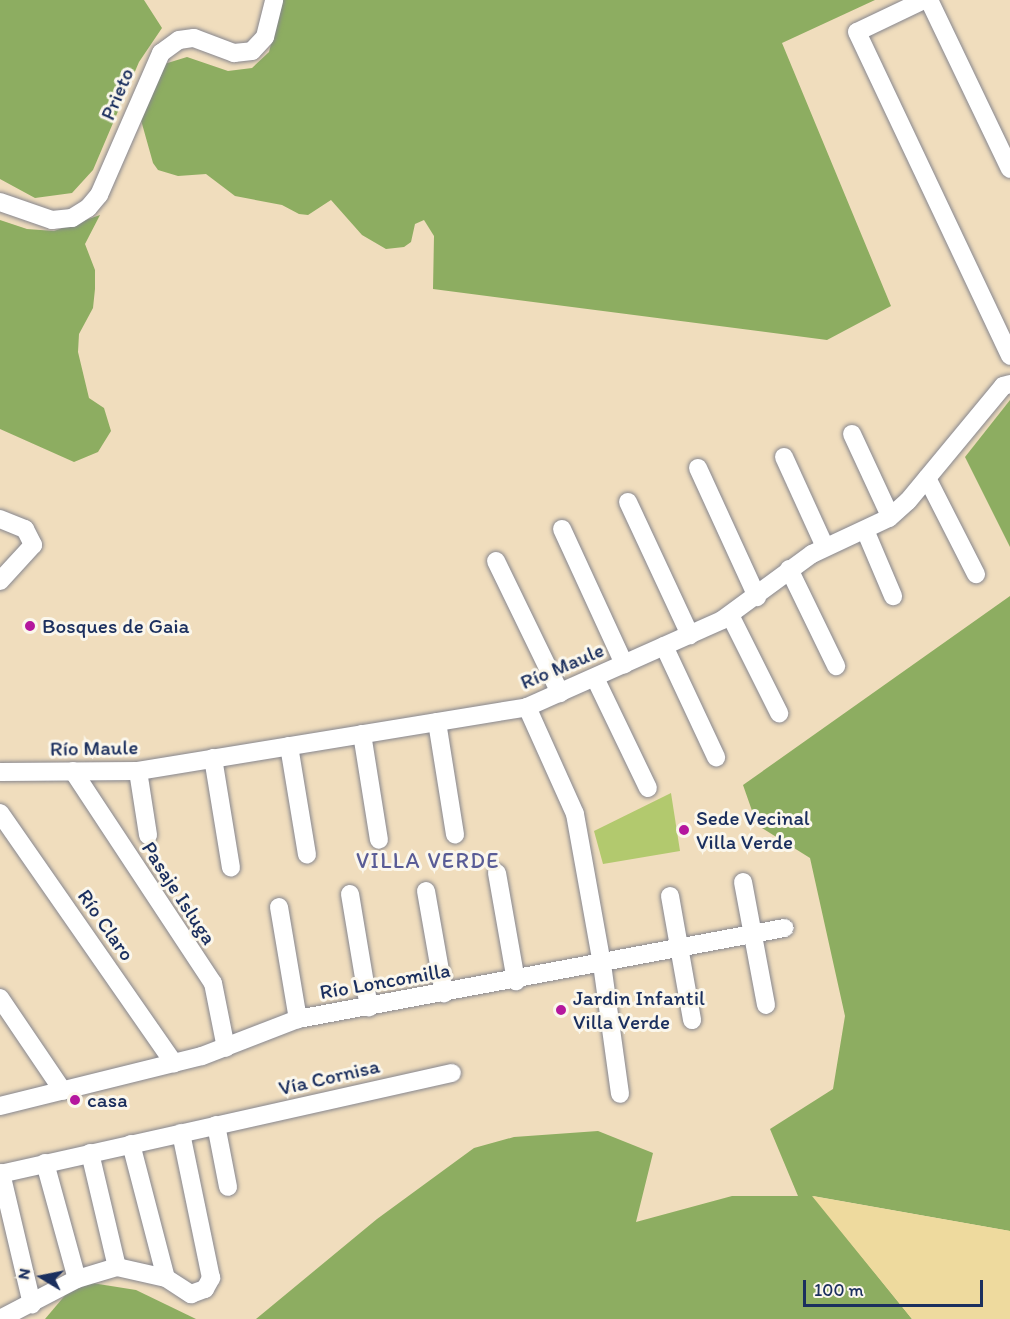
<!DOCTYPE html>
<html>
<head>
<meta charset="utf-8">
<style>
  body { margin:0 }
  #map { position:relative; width:1010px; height:1319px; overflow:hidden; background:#f0ddbd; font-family:Itim,sans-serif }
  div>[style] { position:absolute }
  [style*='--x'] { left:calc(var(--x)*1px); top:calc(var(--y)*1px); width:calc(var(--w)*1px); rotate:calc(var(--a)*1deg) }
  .green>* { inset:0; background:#b2c96e }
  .forest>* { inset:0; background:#8dad61 }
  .sand>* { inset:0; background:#eeda9e }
  .roads { filter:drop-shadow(0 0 2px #86868e) drop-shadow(0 0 2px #86868e) }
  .minor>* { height:18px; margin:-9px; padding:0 9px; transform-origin:9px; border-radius:9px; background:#fff }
  .dots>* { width:16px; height:16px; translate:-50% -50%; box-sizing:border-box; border:3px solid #fbf7ec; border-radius:50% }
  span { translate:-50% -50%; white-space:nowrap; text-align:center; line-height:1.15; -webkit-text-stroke:6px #fbf7ec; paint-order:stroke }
  .street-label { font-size:21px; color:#1b2f5e }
  .poi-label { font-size:21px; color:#1b2f5e }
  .left { translate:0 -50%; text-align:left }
  .neighbourhood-label { font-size:22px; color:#595c96; letter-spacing:1.5px }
  .north { position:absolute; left:12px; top:1247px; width:60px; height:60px; -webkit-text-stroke:4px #fbf7ec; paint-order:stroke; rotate:280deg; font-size:16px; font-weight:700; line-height:24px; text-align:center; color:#1b2f5e }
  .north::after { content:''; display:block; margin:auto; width:21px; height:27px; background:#1b2f5e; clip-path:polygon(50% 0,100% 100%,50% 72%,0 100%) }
  .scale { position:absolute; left:803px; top:1280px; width:180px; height:27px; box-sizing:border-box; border:3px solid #1b2f5e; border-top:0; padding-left:8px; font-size:18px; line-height:21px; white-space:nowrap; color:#1b2f5e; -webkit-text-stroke:4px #fbf7ec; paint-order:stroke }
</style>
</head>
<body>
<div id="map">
  <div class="green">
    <div style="clip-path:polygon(671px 793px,680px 851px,603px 864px,594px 831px)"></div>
  </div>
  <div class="forest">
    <div style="clip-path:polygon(0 0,144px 0,162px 28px,139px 62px,93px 170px,72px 193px,35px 198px,0 179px)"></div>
    <div style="clip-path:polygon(282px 0,875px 0,782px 43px,891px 306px,827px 340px,433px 289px,434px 236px,424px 220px,415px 224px,411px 242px,404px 247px,386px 249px,362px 235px,331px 200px,308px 215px,299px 214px,282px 205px,235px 196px,206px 174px,178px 176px,158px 170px,153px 163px,139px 113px,161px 65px,187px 57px,228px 71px,252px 68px,269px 52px)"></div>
    <div style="clip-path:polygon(100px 215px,85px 244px,95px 270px,95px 289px,93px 308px,79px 334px,78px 352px,89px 398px,104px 408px,111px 431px,98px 452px,74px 462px,0 429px,0 220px,27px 229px,54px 231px)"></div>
    <div style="clip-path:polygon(1010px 400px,1010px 547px,965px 457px)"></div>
    <div style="clip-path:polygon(1010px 596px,1010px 1231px,813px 1196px,912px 1319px,256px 1319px,377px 1219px,474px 1148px,514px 1137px,598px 1131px,653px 1153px,636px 1222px,732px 1196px,798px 1196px,770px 1129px,833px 1089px,845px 1016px,810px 858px,757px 825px,743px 785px)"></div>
    <div style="clip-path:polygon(92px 1283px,136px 1290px,196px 1319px,45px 1319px,67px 1293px)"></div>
  </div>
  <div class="sand">
    <div style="clip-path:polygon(812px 1196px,1010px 1231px,1010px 1319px,912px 1319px)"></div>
  </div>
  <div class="roads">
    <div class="minor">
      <div style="--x:924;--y:0;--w:74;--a:154.5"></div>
      <div style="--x:857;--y:32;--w:358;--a:64.7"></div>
      <div style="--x:929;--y:0;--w:187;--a:64.4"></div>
      <div style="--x:0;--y:202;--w:55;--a:19.1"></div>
      <div style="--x:52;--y:220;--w:20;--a:-6"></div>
      <div style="--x:72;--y:218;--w:19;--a:-32"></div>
      <div style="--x:88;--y:208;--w:17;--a:-50"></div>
      <div style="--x:99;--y:195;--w:155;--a:-66.4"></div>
      <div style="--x:161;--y:53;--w:22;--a:-36"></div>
      <div style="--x:179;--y:40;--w:15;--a:-8"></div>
      <div style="--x:194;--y:38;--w:43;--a:20.6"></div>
      <div style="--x:234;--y:53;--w:18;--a:-6"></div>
      <div style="--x:252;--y:51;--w:19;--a:-47"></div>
      <div style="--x:265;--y:37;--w:38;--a:-76"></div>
      <div style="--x:852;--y:434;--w:90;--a:65.1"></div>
      <div style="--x:784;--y:457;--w:99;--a:65.5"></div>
      <div style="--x:698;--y:468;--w:142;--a:65.4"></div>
      <div style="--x:927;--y:478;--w:108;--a:63"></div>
      <div style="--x:628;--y:502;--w:147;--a:65"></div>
      <div style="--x:0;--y:519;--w:27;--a:22"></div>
      <div style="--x:25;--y:529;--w:18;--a:63"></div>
      <div style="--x:33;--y:545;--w:49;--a:132.5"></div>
      <div style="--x:562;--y:529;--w:149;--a:65.3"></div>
      <div style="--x:865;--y:530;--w:72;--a:67"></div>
      <div style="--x:496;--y:561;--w:147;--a:64.1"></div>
      <div style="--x:789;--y:569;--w:108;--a:64.1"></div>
      <div style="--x:730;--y:615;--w:110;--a:63.4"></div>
      <div style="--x:664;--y:646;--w:123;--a:64.9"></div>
      <div style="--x:595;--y:678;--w:122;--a:64.3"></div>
      <div style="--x:527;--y:707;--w:117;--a:65.8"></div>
      <div style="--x:575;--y:814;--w:152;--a:79.8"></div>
      <div style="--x:602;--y:964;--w:131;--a:82.1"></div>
      <div style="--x:437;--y:722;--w:114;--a:80.9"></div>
      <div style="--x:362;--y:734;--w:107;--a:80.9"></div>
      <div style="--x:289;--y:746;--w:110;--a:80.6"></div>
      <div style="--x:213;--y:758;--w:111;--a:80.7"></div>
      <div style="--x:73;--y:771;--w:254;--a:56.6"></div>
      <div style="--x:213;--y:983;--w:66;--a:78.7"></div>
      <div style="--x:138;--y:771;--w:65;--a:81.1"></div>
      <div style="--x:0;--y:772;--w:138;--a:-0.4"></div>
      <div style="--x:138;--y:771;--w:394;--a:-9.3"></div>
      <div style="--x:527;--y:707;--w:214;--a:-24"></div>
      <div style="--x:722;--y:620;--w:112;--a:-36.3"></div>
      <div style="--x:812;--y:554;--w:85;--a:-25.1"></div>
      <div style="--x:889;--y:518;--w:25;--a:-42"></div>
      <div style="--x:908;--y:501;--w:149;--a:-50.4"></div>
      <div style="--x:1003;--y:386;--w:7;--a:-16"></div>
      <div style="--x:0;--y:813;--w:305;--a:55.2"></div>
      <div style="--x:497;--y:873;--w:110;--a:80"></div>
      <div style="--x:743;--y:882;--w:125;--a:79.4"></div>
      <div style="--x:426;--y:891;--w:104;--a:80"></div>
      <div style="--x:350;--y:894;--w:115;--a:80.5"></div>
      <div style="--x:670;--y:896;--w:126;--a:79.9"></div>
      <div style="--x:279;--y:907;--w:114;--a:80.4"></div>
      <div style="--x:0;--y:998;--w:112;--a:55.9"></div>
      <div style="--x:0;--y:1106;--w:208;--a:-13.9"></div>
      <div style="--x:202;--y:1056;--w:103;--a:-21.1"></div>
      <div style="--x:298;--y:1019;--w:495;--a:-10.6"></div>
      <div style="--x:216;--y:1125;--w:63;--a:79"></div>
      <div style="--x:131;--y:1144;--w:138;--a:75.4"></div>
      <div style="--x:90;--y:1153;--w:117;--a:76.7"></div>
      <div style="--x:45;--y:1163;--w:120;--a:74.6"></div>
      <div style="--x:1;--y:1173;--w:135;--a:76.7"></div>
      <div style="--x:0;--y:1174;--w:463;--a:-12.6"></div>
      <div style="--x:0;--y:1319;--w:87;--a:-27.5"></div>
      <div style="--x:77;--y:1279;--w:42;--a:-16.7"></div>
      <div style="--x:117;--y:1267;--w:50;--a:12.7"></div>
      <div style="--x:166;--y:1278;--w:30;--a:33"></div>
      <div style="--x:191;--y:1294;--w:15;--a:-20"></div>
      <div style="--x:205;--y:1289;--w:13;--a:-61"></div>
      <div style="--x:211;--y:1278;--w:148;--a:-101.7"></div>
    </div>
  </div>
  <div class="dots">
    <div style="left:30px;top:626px;background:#b5179e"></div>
    <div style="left:684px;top:830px;background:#b5179e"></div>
    <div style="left:561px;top:1010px;background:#b5179e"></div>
    <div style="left:75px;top:1100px;background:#b5179e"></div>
  </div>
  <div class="street-label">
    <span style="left:117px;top:94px;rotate:-67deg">Prieto</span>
    <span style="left:562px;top:666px;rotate:-23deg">Río Maule</span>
    <span style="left:94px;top:748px;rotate:-1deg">Río Maule</span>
    <span style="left:179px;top:893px;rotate:57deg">Pasaje Isluga</span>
    <span style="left:106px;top:925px;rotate:55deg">Río Claro</span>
    <span style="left:385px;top:981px;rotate:-10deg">Río Loncomilla</span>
    <span style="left:329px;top:1077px;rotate:-13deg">Vía Cornisa</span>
  </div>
  <div class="poi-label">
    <span class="left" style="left:42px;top:626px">Bosques de Gaia</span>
    <span class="left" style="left:696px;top:830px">Sede Vecinal<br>Villa Verde</span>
    <span class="left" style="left:573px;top:1010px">Jardin Infantil<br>Villa Verde</span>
    <span class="left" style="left:87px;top:1100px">casa</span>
  </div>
  <div class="neighbourhood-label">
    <span style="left:428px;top:861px">VILLA VERDE</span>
  </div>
  <div class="north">N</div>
  <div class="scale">100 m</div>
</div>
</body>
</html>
